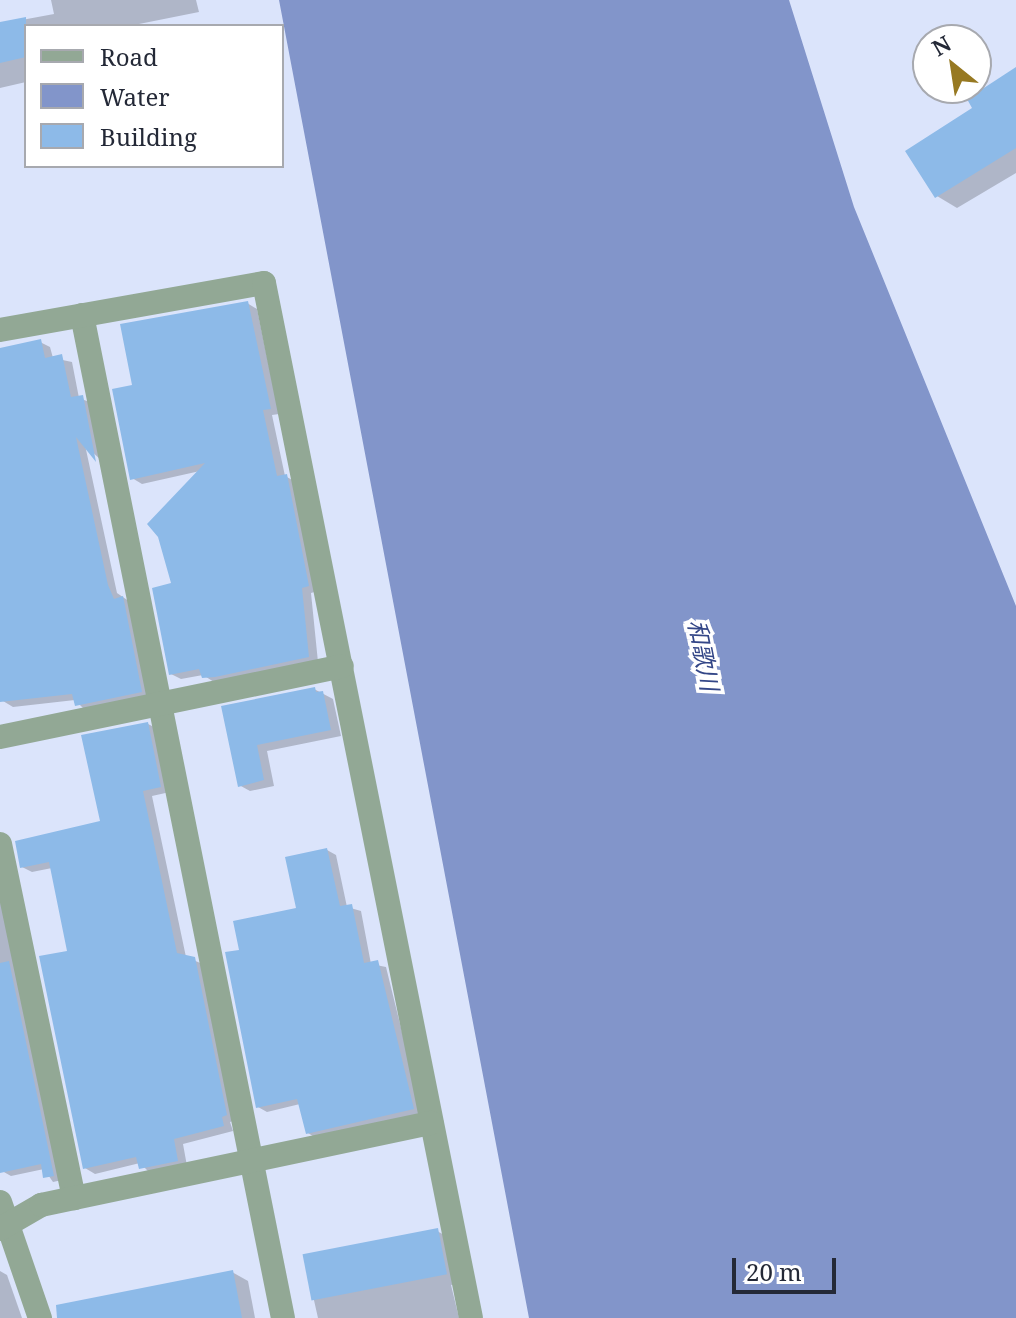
<!DOCTYPE html>
<html>
<head>
<meta charset="utf-8">
<style>
  body { margin:0 }
  #map { position:relative; width:1016px; height:1318px; overflow:hidden; background:#dbe4fb; font-family:"Noto Serif","Noto Sans JP",serif }
  div>[style] { position:absolute }
  [style*='--x'] { left:calc(var(--x)*1px); top:calc(var(--y)*1px); width:calc(var(--w)*1px); rotate:calc(var(--a)*1deg) }
  .water>* { inset:0; background:#8295ca }
  .shadow>* { inset:0; background:#0003 }
  .building>* { inset:0; background:#8dbae8; transform-origin:0 0 }
  .street>* { height:24px; margin:-12px; padding:0 12px; transform-origin:12px; border-radius:12px; background:#92a895 }
  span { translate:-50% -50%; white-space:nowrap; text-align:center; line-height:1.15; -webkit-text-stroke:7px #fff; paint-order:stroke }
  .water-label { font-size:24px; color:#334687; font-style:italic }
  .legend { position:absolute; left:24px; top:24px; width:260px; height:144px; box-sizing:border-box; background:#fff; border:2px solid #a7a9af; margin:0; padding:10px 14px; list-style:none; font-size:24px; color:#242937 }
  .legend li { display:flex; align-items:center; gap:16px; height:40px }
  .legend b { width:40px; border:2px solid #a7a9af }
  .north { position:absolute; left:912px; top:24px; width:80px; height:80px; box-sizing:border-box; background:#fff; border:2px solid #a7a9af; border-radius:50%; rotate:330deg; font-size:22px; font-weight:700; line-height:32px; text-align:center; color:#242937 }
  .north::after { content:''; display:block; margin:auto; width:28px; height:36px; background:#977922; clip-path:polygon(50% 0,100% 100%,50% 72%,0 100%) }
  .scale { position:absolute; left:732px; top:1258px; width:104px; height:36px; box-sizing:border-box; border:4px solid #242937; border-top:0; padding-left:10px; font-size:24px; line-height:28px; white-space:nowrap; color:#242937; -webkit-text-stroke:6px #fff; paint-order:stroke }
</style>
</head>
<body>
<div id="map">
  <div class="water">
    <div style="clip-path:polygon(279px 0,789px 0,854px 207px,1016px 606px,1016px 1318px,529px 1318px)"></div>
  </div>
  <div class="shadow">
    <div style="clip-path:polygon(51px 0,196px 0,199px 12px,129px 26px,26px 26px,26px 82px,0 88px,0 24px,54px 14px)"></div>
    <div style="clip-path:polygon(1016px 70px,1016px 173px,957px 208px,937px 196px,975px 108px)"></div>
    <div style="clip-path:polygon(247px 303px,257px 309px,279px 414px,272px 415px,285px 476px,296px 482px,318px 591px,311px 593px,318px 662px,214px 682px,203px 675px,181px 679px,171px 674px,174px 584px,200px 471px,142px 484px,132px 478px,134px 386px)"></div>
    <div style="clip-path:polygon(40px 342px,50px 347px,53px 358px,72px 362px,79px 398px,92px 403px,105px 464px,85px 445px,117px 593px,133px 604px,151px 697px,86px 711px,75px 700px,13px 707px,3px 701px,0 351px)"></div>
    <div style="clip-path:polygon(314px 689px,333px 699px,341px 736px,267px 751px,274px 786px,250px 791px,239px 785px,223px 708px)"></div>
    <div style="clip-path:polygon(148px 724px,158px 729px,170px 792px,152px 796px,186px 957px,205px 965px,236px 1120px,230px 1122px,233px 1131px,183px 1144px,187px 1166px,151px 1174px,140px 1163px,95px 1174px,85px 1168px,69px 953px,52px 868px,32px 872px,22px 867px,103px 823px)"></div>
    <div style="clip-path:polygon(327px 850px,336px 855px,347px 907px,361px 911px,371px 964px,386px 967px,422px 1113px,316px 1138px,308px 1133px,300px 1104px,267px 1112px,258px 1107px,241px 952px,299px 909px)"></div>
    <div style="clip-path:polygon(0 873px,62px 1180px,53px 1182px,44px 1169px,11px 1176px,2px 1171px,0 1161px)"></div>
    <div style="clip-path:polygon(437px 1231px,453px 1240px,462px 1283px,451px 1285px,459px 1318px,318px 1318px,304px 1256px)"></div>
    <div style="clip-path:polygon(0 1271px,7px 1275px,22px 1318px,0 1318px)"></div>
    <div style="clip-path:polygon(232px 1272px,248px 1281px,255px 1318px,77px 1318px)"></div>
  </div>
  <div class="building">
    <div style="clip-path:polygon(26px 17px,26px 57px,0 63px,0 22px)"></div>
    <div style="clip-path:polygon(1016px 67px,1016px 148px,935px 198px,905px 151px,972px 108px,967px 99px)"></div>
    <div style="clip-path:polygon(248px 301px,271px 409px,263px 410px,277px 476px,287px 474px,309px 586px,302px 588px,309px 657px,215px 677px,202px 678px,199px 669px,169px 675px,152px 588px,171px 583px,158px 537px,147px 524px,205px 463px,130px 480px,112px 389px,132px 385px,120px 324px)"></div>
    <div style="clip-path:polygon(41px 339px,45px 358px,62px 354px,71px 397px,83px 395px,96px 462px,76px 437px,108px 585px,114px 599px,123px 596px,142px 692px,75px 706px,72px 694px,0 702px,0 348px)"></div>
    <div style="clip-path:polygon(315px 687px,316px 692px,323px 691px,331px 730px,257px 745px,264px 780px,238px 787px,221px 706px)"></div>
    <div style="clip-path:polygon(148px 722px,161px 787px,143px 791px,177px 953px,195px 957px,227px 1115px,222px 1117px,224px 1126px,174px 1139px,178px 1161px,139px 1169px,136px 1157px,83px 1169px,39px 956px,67px 951px,49px 862px,20px 868px,15px 841px,100px 821px,81px 735px)"></div>
    <div style="clip-path:polygon(327px 848px,340px 906px,352px 904px,364px 963px,378px 960px,414px 1109px,306px 1134px,297px 1099px,256px 1108px,225px 952px,239px 950px,233px 921px,296px 908px,285px 857px)"></div>
    <div style="clip-path:polygon(9px 961px,54px 1176px,43px 1178px,41px 1164px,0 1173px,0 963px)"></div>
    <div style="left:438px;top:1228px;width:47px;height:138px;rotate:79deg"></div>
    <div style="clip-path:polygon(233px 1270px,242px 1318px,57px 1318px,56px 1305px)"></div>
  </div>
  <div class="street">
    <div style="--x:82;--y:315;--w:1023;--a:78.67"></div>
    <div style="--x:0;--y:330;--w:268;--a:-10.1"></div>
    <div style="--x:264;--y:283;--w:1055;--a:78.69"></div>
    <div style="--x:0;--y:737;--w:349;--a:-11.7"></div>
    <div style="--x:0;--y:844;--w:362;--a:78.2"></div>
    <div style="--x:0;--y:1202;--w:123;--a:71"></div>
    <div style="--x:0;--y:1229;--w:48;--a:-30.3"></div>
    <div style="--x:41;--y:1205;--w:399;--a:-11.9"></div>
  </div>
  <div class="water-label">
    <span style="left:704px;top:655px;rotate:79deg">和歌川</span>
  </div>
  <ul class="legend">
  <li><b style="height:10px;background:#92a895"></b>Road</li>
  <li><b style="height:22px;background:#8295ca"></b>Water</li>
  <li><b style="height:22px;background:#8dbae8"></b>Building</li>
  </ul>
  <div class="north">N</div>
  <div class="scale">20 m</div>
</div>
</body>
</html>
